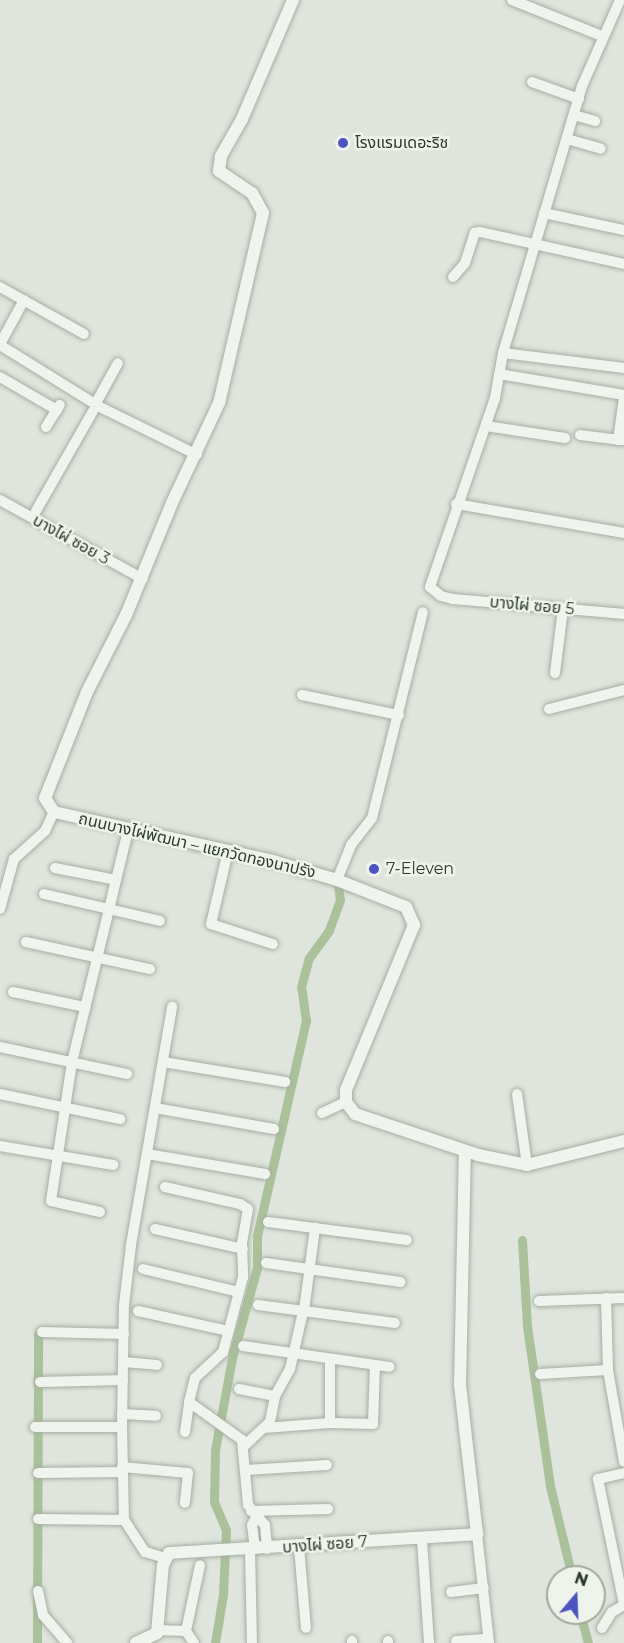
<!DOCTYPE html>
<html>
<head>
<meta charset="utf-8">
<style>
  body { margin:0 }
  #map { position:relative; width:624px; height:1643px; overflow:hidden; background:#dfe5dc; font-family:Montserrat,"Noto Sans Thai",sans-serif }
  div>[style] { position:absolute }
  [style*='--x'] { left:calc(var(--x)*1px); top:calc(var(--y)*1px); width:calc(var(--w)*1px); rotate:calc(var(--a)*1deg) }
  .canal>* { height:9px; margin:-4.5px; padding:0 4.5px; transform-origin:4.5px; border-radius:4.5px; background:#aac29a }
  .roads { filter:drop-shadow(0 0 2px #a6aea2) drop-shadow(0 0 2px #a6aea2) }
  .minor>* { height:10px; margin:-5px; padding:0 5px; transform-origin:5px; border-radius:5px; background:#f0f4ee }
  .tertiary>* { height:12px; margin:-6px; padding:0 6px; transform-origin:6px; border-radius:6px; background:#f0f4ee }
  .dots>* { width:16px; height:16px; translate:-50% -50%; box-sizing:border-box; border:3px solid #eef3eb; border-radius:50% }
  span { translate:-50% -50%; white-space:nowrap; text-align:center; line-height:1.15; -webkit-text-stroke:5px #eef3eb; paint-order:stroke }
  .poi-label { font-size:16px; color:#2d3a27 }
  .left { translate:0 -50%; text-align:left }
  .street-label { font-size:16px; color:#2d3a27 }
  .north { position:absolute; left:546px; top:1565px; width:60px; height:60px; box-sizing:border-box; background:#eef3eb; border:2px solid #a1a99d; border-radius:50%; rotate:19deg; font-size:16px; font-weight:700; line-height:24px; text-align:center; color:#2d3a27 }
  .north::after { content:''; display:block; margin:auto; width:21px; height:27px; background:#4b54c0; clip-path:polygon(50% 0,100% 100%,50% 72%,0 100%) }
</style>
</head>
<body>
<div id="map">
  <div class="canal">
    <div style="--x:522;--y:1240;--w:86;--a:86.7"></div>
    <div style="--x:527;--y:1326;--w:162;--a:81.8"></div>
    <div style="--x:550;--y:1486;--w:94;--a:76.4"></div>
    <div style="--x:580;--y:1613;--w:31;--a:75"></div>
    <div style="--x:37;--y:1643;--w:309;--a:-89.8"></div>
    <div style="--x:215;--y:1643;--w:50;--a:-80.7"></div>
    <div style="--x:223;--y:1594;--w:64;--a:-87.3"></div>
    <div style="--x:226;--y:1530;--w:30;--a:-113"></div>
    <div style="--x:214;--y:1502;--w:52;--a:-88.9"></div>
    <div style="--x:215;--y:1450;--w:94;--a:-79.5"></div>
    <div style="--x:232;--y:1358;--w:93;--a:-74.5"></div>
    <div style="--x:257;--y:1268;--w:32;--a:-90"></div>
    <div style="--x:257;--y:1236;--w:221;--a:-77.2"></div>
    <div style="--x:306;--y:1021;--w:34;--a:-98"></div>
    <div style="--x:301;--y:987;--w:30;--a:-75"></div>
    <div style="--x:309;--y:958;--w:34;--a:-54"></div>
    <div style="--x:329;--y:930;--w:32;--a:-70"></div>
    <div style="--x:340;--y:900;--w:14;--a:-98"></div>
  </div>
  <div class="roads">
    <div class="minor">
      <div style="--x:512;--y:0;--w:97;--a:21.8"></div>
      <div style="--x:620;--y:0;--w:94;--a:113.8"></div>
      <div style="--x:582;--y:86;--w:278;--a:106.5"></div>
      <div style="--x:503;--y:353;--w:46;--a:100.1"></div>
      <div style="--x:495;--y:398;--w:200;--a:109"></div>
      <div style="--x:430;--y:587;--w:14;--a:39"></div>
      <div style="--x:441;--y:596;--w:12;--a:14"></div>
      <div style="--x:453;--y:599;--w:172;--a:5"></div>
      <div style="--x:532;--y:82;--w:50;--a:19.9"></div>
      <div style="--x:574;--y:115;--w:22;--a:16"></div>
      <div style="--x:567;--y:139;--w:35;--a:16"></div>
      <div style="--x:544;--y:213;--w:82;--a:12"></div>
      <div style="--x:453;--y:277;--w:18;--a:-49"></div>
      <div style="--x:465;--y:263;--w:32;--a:-72"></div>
      <div style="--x:475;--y:233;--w:5;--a:-11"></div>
      <div style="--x:480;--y:232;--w:148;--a:12.5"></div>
      <div style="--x:0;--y:287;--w:96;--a:29.2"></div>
      <div style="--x:0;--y:344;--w:50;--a:-61.4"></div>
      <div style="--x:0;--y:345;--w:108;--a:31.8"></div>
      <div style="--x:503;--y:353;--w:122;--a:7.1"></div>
      <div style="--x:499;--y:374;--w:127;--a:9.5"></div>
      <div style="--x:0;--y:377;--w:66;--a:30.1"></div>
      <div style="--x:624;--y:398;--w:42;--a:98.1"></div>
      <div style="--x:618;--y:440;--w:6;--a:0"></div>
      <div style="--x:97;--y:401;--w:43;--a:-61.1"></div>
      <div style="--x:100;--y:407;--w:108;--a:26.3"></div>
      <div style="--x:486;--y:426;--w:80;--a:8.6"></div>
      <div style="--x:46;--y:427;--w:26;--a:-58"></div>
      <div style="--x:580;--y:435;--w:38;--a:7"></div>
      <div style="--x:0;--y:500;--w:163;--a:28.9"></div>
      <div style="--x:456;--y:504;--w:170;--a:9.8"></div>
      <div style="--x:36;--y:511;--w:115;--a:-60.3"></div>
      <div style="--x:555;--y:673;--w:64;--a:-82.9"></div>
      <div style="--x:302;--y:695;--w:99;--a:11.7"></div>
      <div style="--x:549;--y:709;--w:77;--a:-14.2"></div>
      <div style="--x:228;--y:851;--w:75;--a:103.1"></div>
      <div style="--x:211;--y:924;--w:65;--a:17.9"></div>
      <div style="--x:55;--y:868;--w:62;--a:11.1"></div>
      <div style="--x:337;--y:880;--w:38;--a:-68"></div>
      <div style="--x:351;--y:845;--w:34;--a:-52"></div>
      <div style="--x:372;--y:818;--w:212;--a:-76.1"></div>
      <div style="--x:44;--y:894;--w:119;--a:13.1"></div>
      <div style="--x:0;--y:909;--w:52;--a:-74.4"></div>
      <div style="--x:14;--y:859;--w:42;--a:-42.1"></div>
      <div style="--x:45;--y:831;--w:21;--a:-65"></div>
      <div style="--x:26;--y:942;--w:127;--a:12.3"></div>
      <div style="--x:13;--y:992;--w:74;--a:11.8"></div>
      <div style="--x:0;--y:1047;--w:130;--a:12"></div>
      <div style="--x:163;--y:1062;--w:124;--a:9.3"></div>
      <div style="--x:0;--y:1094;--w:123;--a:11.8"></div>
      <div style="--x:517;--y:1094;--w:72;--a:82"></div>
      <div style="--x:155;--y:1108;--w:121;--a:10"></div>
      <div style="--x:322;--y:1113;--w:26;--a:-25"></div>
      <div style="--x:0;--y:1146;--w:115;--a:9.5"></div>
      <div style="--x:147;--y:1154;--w:120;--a:9.6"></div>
      <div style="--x:165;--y:1187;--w:77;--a:12.8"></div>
      <div style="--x:240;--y:1204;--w:9;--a:32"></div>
      <div style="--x:248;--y:1209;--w:35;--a:100"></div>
      <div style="--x:242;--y:1243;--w:34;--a:88"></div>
      <div style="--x:243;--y:1277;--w:78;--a:104.9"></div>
      <div style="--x:223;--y:1352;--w:38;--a:137"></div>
      <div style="--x:195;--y:1378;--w:25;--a:104"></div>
      <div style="--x:189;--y:1402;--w:65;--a:35.6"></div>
      <div style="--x:242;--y:1440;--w:65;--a:84.7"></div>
      <div style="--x:248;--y:1505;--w:26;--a:50"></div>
      <div style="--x:265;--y:1525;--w:24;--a:85"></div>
      <div style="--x:100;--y:1212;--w:50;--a:-167.3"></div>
      <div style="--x:51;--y:1201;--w:141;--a:-81.4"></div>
      <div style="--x:72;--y:1062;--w:239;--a:-76.4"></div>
      <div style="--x:268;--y:1222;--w:140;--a:7.4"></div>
      <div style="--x:155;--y:1229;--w:90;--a:12.8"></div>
      <div style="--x:266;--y:1263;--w:136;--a:8"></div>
      <div style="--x:143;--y:1269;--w:99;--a:13.5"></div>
      <div style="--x:606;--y:1298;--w:72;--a:88.4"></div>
      <div style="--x:608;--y:1370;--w:93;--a:80.1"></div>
      <div style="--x:539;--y:1301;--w:85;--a:-2"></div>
      <div style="--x:258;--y:1305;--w:138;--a:7.5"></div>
      <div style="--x:138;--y:1311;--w:92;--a:12.5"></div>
      <div style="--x:42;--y:1332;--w:82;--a:1.4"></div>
      <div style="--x:243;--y:1346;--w:148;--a:8.1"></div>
      <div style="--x:124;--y:1362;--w:33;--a:5"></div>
      <div style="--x:540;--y:1374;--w:68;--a:-3.4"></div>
      <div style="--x:40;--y:1382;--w:83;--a:-1.4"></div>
      <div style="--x:239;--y:1389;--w:37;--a:11"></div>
      <div style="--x:122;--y:1414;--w:34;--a:3"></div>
      <div style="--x:330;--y:1423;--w:43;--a:1.3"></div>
      <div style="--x:373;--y:1424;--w:59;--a:-88.1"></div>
      <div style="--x:35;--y:1427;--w:87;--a:0"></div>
      <div style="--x:264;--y:1428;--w:66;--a:-4.3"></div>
      <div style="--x:330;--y:1423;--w:64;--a:-90"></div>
      <div style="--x:185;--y:1432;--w:30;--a:-82"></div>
      <div style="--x:244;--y:1446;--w:35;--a:-43"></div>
      <div style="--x:270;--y:1422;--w:26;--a:-79"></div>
      <div style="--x:275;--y:1396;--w:31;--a:-61"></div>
      <div style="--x:290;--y:1369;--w:68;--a:-77.2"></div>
      <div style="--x:305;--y:1303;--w:76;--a:-82.4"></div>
      <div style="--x:122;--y:1467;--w:66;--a:5.2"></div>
      <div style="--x:188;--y:1473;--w:30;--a:96"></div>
      <div style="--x:246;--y:1470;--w:81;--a:-3.5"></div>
      <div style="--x:38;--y:1473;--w:84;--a:-0.7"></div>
      <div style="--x:624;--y:1473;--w:27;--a:167"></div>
      <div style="--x:598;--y:1479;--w:129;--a:78.3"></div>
      <div style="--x:251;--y:1511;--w:77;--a:-1.5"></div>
      <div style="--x:38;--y:1519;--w:86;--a:0.7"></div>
      <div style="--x:477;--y:1534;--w:110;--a:83.7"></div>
      <div style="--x:422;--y:1540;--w:103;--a:86.1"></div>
      <div style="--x:299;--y:1547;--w:81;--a:85.1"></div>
      <div style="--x:250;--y:1549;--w:94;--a:88.8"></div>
      <div style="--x:255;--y:1549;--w:24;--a:-97"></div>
      <div style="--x:252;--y:1525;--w:9;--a:-63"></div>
      <div style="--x:165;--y:1558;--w:21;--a:-163"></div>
      <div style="--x:145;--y:1552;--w:38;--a:-123"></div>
      <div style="--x:124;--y:1520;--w:93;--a:-91.2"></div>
      <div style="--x:122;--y:1427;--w:122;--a:-89.1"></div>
      <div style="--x:124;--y:1305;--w:60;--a:-83.3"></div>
      <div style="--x:131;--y:1245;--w:242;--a:-80.2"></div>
      <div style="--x:38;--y:1591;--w:25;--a:78"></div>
      <div style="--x:43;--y:1615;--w:37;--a:49"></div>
      <div style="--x:451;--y:1592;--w:33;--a:-7"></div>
      <div style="--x:602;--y:1628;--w:19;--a:-58"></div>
      <div style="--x:612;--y:1612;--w:14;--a:-30"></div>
      <div style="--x:159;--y:1630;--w:27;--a:2"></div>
      <div style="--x:352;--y:1641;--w:2;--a:90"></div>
      <div style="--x:388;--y:1641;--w:2;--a:90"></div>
      <div style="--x:456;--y:1641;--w:32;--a:-4"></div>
      <div style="--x:194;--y:1643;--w:14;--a:-124"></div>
      <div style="--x:186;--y:1631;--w:67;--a:-78"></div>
    </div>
    <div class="tertiary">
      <div style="--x:293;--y:0;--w:129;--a:113.2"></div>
      <div style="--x:242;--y:119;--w:43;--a:119.6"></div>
      <div style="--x:221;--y:156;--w:15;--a:98"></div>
      <div style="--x:219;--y:171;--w:40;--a:34"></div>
      <div style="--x:252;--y:193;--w:23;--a:61"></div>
      <div style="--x:263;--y:213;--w:195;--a:103"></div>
      <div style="--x:219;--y:403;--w:110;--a:115.2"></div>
      <div style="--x:172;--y:503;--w:121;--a:112.3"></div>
      <div style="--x:126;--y:615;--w:86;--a:116.9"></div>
      <div style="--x:87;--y:692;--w:114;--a:111.6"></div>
      <div style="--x:45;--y:798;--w:17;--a:57"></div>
      <div style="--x:54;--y:812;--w:224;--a:12.6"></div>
      <div style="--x:273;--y:861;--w:67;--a:16.5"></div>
      <div style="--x:337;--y:880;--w:74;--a:21.4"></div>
      <div style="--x:406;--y:907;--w:20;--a:66"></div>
      <div style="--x:414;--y:925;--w:178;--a:112.4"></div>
      <div style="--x:346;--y:1090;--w:12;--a:90"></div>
      <div style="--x:346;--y:1102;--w:15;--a:53"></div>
      <div style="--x:355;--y:1114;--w:130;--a:18.4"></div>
      <div style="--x:478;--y:1155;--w:50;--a:11.5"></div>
      <div style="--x:527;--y:1165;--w:100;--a:-13.9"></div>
      <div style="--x:136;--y:1643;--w:23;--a:-25"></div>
      <div style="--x:157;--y:1633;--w:68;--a:-85"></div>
      <div style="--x:163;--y:1565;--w:13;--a:-63"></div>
      <div style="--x:169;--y:1553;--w:309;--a:-3.5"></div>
      <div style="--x:477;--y:1534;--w:150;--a:-96.5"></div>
      <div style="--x:460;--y:1385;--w:234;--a:-88.8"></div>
    </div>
  </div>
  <div class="dots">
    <div style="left:343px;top:143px;background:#4b54c0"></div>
    <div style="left:374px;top:869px;background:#4b54c0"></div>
  </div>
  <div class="poi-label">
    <span class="left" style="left:355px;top:143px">โรงแรมเดอะริช</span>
    <span class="left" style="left:386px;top:869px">7-Eleven</span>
  </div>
  <div class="street-label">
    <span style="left:71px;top:540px;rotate:29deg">บางไผ่ ซอย 3</span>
    <span style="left:532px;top:606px;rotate:5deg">บางไผ่ ซอย 5</span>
    <span style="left:197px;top:846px;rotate:13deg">ถนนบางไผ่พัฒนา – แยกวัดทองนาปรัง</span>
    <span style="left:325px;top:1545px;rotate:-4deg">บางไผ่ ซอย 7</span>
  </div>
  <div class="north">N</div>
</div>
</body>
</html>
